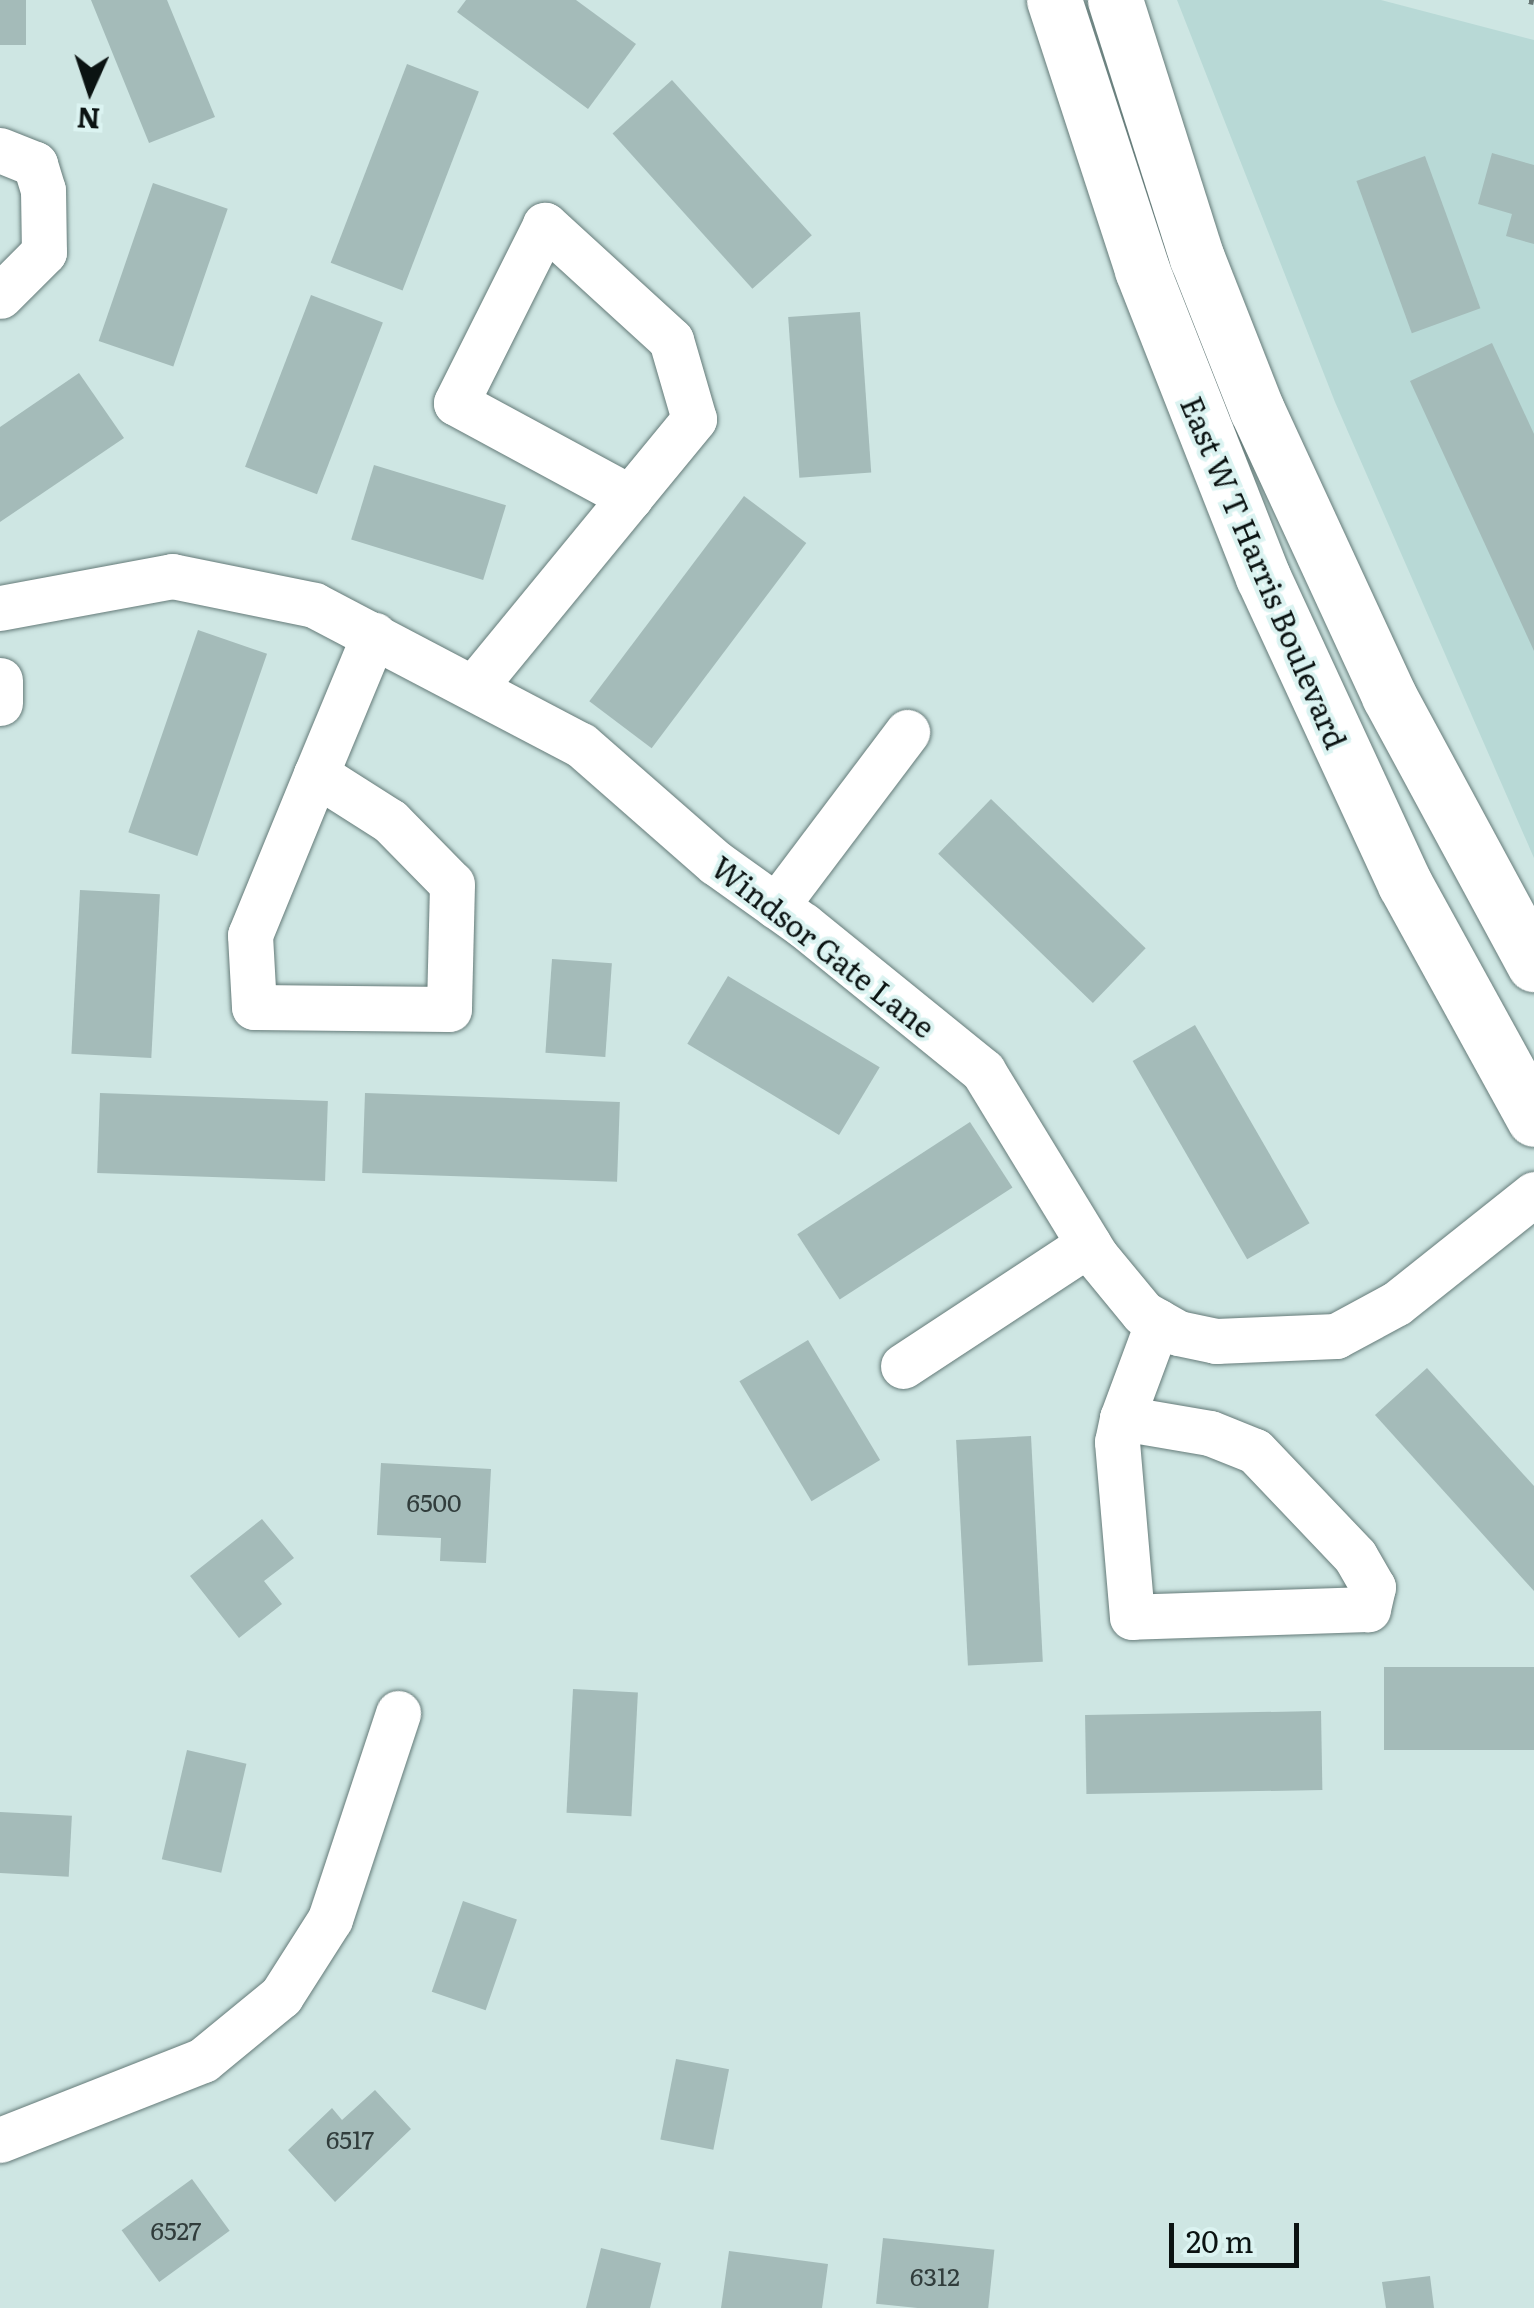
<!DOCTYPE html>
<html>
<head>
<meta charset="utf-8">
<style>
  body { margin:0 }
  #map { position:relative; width:1534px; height:2308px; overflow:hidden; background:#cee6e3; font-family:Literata,serif }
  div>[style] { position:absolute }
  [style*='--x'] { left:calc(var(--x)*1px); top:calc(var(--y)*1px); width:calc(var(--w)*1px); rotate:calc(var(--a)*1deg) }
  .built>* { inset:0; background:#b8d9d6 }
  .building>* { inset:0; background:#a4bbb9; transform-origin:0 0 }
  .roads { filter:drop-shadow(0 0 2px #657b79) drop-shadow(0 0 2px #657b79) }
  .minor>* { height:45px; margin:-22.5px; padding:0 22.5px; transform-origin:22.5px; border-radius:22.5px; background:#fff }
  .primary>* { height:55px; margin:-27.5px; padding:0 27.5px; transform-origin:27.5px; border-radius:27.5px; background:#fff }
  .rail>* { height:8px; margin-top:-4px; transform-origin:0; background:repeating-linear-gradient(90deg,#677674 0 20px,transparent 0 30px) }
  span { translate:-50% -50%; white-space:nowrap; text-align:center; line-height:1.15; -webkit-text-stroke:8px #dbf3f1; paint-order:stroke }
  .number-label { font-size:25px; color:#313d3c }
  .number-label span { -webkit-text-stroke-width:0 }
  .street-label { font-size:30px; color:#0b1312 }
  .north { position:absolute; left:40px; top:40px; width:100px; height:100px; -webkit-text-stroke:8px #dbf3f1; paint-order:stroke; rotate:183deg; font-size:28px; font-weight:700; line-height:40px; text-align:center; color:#0b1312 }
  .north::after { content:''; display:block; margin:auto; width:35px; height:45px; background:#0b1312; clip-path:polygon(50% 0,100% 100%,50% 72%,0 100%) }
  .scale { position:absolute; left:1169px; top:2223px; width:130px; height:45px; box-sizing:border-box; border:5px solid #0b1312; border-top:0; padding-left:12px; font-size:30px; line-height:35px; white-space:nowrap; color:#0b1312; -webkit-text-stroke:8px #dbf3f1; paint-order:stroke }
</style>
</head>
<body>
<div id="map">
  <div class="built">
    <div style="clip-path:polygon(1177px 0,1381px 0,1534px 40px,1534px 858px,1335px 402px)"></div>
  </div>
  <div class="building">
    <div style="left:0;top:0;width:26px;height:45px"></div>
    <div style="clip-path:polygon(91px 0,167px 0,215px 117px,149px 143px)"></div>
    <div style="clip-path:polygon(466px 0,576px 0,636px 44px,588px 109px,457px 12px)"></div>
    <div style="left:407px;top:64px;width:77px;height:213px;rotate:21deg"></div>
    <div style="left:672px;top:80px;width:209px;height:80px;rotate:48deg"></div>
    <div style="clip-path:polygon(1492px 153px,1534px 165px,1534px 244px,1506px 236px,1512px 214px,1478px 204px)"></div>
    <div style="left:1425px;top:156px;width:162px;height:73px;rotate:70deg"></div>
    <div style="left:153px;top:183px;width:79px;height:167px;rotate:19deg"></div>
    <div style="left:311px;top:295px;width:77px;height:184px;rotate:21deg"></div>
    <div style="left:860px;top:312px;width:161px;height:72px;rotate:86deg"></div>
    <div style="clip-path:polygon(1492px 343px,1534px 434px,1534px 651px,1410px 381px)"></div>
    <div style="clip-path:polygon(79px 373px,124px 438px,0 522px,0 427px)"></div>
    <div style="left:374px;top:465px;width:138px;height:78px;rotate:17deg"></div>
    <div style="left:744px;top:496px;width:78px;height:257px;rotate:37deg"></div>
    <div style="left:198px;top:630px;width:73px;height:214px;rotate:19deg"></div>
    <div style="left:991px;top:799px;width:215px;height:76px;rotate:44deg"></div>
    <div style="left:80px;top:890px;width:80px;height:164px;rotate:3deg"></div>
    <div style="left:552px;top:959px;width:60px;height:94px;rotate:4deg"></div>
    <div style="left:728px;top:976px;width:177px;height:79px;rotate:31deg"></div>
    <div style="left:1195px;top:1025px;width:229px;height:72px;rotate:60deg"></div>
    <div style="left:100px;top:1093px;width:228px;height:80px;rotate:2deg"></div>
    <div style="left:365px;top:1093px;width:255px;height:80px;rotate:2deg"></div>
    <div style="left:970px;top:1122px;width:78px;height:206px;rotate:57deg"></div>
    <div style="left:808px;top:1340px;width:140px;height:80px;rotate:59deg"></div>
    <div style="clip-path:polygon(1427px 1368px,1534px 1486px,1534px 1591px,1375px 1415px)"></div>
    <div style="left:1031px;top:1436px;width:226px;height:75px;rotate:87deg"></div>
    <div style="clip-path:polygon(381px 1463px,491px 1469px,486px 1563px,440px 1561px,441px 1538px,377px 1535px)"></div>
    <div style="clip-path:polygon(262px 1519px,294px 1558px,264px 1581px,282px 1604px,239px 1638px,190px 1576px)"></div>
    <div style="left:1534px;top:1667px;width:83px;height:150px;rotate:90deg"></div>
    <div style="left:573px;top:1689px;width:65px;height:124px;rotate:3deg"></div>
    <div style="left:1321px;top:1711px;width:79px;height:236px;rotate:89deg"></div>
    <div style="left:187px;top:1750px;width:61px;height:112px;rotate:13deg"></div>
    <div style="left:0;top:1812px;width:72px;height:61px;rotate:3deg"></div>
    <div style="left:463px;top:1901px;width:57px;height:96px;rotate:19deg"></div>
    <div style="left:676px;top:2059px;width:54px;height:82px;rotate:11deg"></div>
    <div style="clip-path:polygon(375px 2090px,411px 2129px,335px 2202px,288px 2150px,332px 2108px,342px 2120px)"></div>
    <div style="left:192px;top:2179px;width:64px;height:87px;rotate:54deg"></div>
    <div style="left:883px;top:2238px;width:112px;height:66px;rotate:6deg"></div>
    <div style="clip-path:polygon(601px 2248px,661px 2263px,650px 2308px,586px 2308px)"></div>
    <div style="clip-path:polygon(729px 2251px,828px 2264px,822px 2308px,721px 2308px)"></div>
    <div style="clip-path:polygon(1430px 2276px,1434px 2308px,1386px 2308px,1382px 2282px)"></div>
  </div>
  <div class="roads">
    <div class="minor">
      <div style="--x:0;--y:150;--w:38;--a:22"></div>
      <div style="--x:35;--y:164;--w:27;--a:73"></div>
      <div style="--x:43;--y:190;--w:62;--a:89.1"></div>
      <div style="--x:44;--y:252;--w:62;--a:135"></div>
      <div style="--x:0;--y:608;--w:175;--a:-10.5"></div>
      <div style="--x:172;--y:576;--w:145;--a:11.5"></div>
      <div style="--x:314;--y:605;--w:301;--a:27.7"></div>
      <div style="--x:581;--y:745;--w:179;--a:41.2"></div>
      <div style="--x:716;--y:863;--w:107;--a:35.5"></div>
      <div style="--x:803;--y:925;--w:232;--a:39"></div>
      <div style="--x:983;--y:1071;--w:217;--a:58.6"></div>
      <div style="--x:1096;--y:1256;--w:74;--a:50.5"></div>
      <div style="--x:1143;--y:1313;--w:40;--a:29.7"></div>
      <div style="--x:1178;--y:1333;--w:39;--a:12"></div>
      <div style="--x:1216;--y:1341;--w:120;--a:-2.4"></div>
      <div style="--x:1336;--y:1336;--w:69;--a:-28.4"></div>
      <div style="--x:1397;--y:1303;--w:175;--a:-38.5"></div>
      <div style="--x:0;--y:680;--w:23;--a:90"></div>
      <div style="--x:475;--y:686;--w:244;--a:-50.6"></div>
      <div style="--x:630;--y:497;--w:101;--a:-50.6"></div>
      <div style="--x:694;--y:419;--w:82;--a:-106.2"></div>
      <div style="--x:671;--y:340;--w:171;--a:-137.6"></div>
      <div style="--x:545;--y:225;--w:199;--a:116.6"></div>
      <div style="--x:456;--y:403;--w:198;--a:28.4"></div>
      <div style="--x:316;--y:774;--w:88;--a:32.4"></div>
      <div style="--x:390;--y:821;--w:88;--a:45.5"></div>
      <div style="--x:452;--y:884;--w:125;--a:91.4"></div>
      <div style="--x:449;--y:1009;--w:195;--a:-179.4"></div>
      <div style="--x:254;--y:1007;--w:72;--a:-93.2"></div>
      <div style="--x:250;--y:935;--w:174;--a:-67.7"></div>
      <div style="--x:316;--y:774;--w:151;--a:-67.4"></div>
      <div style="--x:776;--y:906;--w:218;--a:-53"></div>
      <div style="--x:903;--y:1366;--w:222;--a:-33.3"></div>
      <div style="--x:1122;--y:1418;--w:89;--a:9.7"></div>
      <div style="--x:1210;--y:1433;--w:48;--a:21.8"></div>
      <div style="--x:1255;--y:1451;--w:145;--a:46.4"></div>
      <div style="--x:1355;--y:1556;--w:36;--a:60"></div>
      <div style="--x:1373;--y:1587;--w:23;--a:103"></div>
      <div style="--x:1368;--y:1609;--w:236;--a:178.1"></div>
      <div style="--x:1132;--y:1617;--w:176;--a:-94.9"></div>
      <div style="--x:1117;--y:1442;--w:25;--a:-78"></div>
      <div style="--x:1122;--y:1418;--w:103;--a:-69.6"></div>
      <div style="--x:0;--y:2140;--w:218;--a:-21.5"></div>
      <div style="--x:203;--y:2060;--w:101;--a:-39.4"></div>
      <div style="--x:281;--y:1996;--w:91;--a:-57.5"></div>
      <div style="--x:330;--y:1919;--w:217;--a:-71.7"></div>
    </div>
    <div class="primary">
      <div style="--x:1054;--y:0;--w:284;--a:71.9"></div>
      <div style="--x:1142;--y:270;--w:330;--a:68.5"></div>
      <div style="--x:1263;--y:577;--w:338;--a:65.2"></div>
      <div style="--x:1405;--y:884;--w:268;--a:61.2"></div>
      <div style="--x:1115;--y:0;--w:271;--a:72.4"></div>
      <div style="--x:1197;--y:258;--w:163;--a:68.5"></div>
      <div style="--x:1257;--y:410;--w:315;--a:65.2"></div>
      <div style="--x:1389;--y:696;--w:305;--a:61.6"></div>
    </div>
  </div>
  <div class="rail">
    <div style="--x:1529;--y:0;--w:5;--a:11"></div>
  </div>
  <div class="number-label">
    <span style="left:434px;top:1502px">6500</span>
    <span style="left:350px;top:2139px">6517</span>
    <span style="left:176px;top:2230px">6527</span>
    <span style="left:935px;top:2276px">6312</span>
  </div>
  <div class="street-label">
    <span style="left:1265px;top:572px;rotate:67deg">East W T Harris Boulevard</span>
    <span style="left:824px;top:946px;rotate:38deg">Windsor Gate Lane</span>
  </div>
  <div class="north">N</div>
  <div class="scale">20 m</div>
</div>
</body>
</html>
